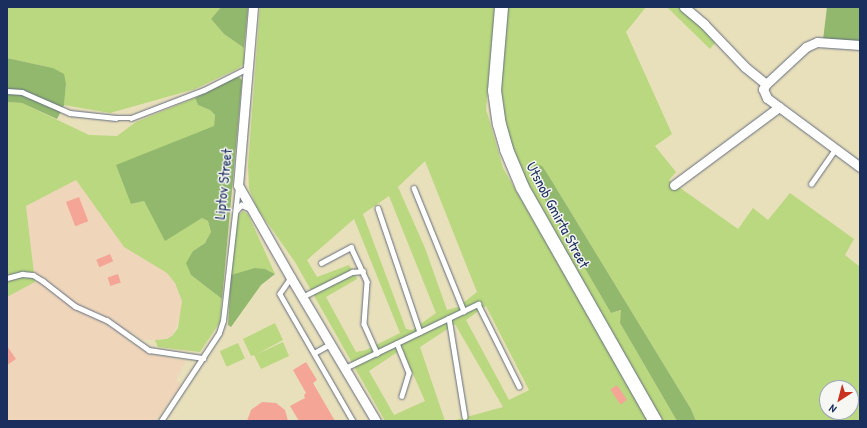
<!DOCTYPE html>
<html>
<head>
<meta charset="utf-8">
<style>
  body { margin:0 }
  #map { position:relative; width:867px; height:428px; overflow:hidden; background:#e8dfbb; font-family:"Patrick Hand",sans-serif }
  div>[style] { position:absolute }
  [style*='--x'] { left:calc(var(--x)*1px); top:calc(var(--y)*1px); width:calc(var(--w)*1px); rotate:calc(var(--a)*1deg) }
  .built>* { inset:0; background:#efd6bb }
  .green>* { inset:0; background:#b9d87f; transform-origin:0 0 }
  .forest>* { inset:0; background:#92b86e }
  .building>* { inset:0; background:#f4a596; transform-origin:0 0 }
  .roads { filter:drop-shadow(0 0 1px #636d7f) drop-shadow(0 0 1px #636d7f) }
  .lane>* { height:4.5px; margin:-2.25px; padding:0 2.25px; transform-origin:2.25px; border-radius:2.25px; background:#fff }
  .street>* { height:9px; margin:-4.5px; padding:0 4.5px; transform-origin:4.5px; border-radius:4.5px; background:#fff }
  .secondary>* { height:13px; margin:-6.5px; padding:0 6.5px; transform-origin:6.5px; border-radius:6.5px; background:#fff }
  span { translate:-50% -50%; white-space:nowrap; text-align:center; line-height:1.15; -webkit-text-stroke:3px #f6f6f2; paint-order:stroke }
  .street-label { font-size:15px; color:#1b2f5e }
  .frame { position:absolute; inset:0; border:8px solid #1b2f5e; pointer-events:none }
  .north { position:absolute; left:819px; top:380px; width:40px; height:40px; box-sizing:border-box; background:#f6f6f2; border:1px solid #9ea6b7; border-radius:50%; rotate:216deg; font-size:11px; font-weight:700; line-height:16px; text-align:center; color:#1b2f5e }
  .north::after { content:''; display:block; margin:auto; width:14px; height:18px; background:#c8321e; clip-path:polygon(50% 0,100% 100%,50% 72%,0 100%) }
</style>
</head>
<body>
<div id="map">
  <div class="built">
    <div style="clip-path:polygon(76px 180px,124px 247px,167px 273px,175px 283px,182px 301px,180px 318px,173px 335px,167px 339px,155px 340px,143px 340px,131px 332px,126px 339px,149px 354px,186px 361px,176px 381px,182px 384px,156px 421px,7px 421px,7px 297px,35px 282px,26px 206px)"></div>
  </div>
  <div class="green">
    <div style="clip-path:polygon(7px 7px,221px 7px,211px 19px,224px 34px,244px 48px,245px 63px,239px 68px,195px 89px,110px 113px,64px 105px,66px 84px,53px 68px,7px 58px)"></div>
    <div style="clip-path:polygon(evenodd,260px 7px,495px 7px,486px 109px,503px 168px,649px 421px,452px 421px,503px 407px,455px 324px,420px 347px,445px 421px,385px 421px,295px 262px,257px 208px,249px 189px,248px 165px,260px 7px,425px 161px,477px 292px,458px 307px,447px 310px,425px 248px,398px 187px,425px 161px,260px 7px,389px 196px,436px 313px,412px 330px,406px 329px,363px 214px,389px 196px,260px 7px,354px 219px,400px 333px,366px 350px,356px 352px,326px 297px,357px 279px,349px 265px,317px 277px,307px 260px,354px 219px,260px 7px,486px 306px,529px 390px,509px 400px,466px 320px,486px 306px,260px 7px,402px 349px,425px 401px,394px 415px,369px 371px,402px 349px)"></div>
    <div style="clip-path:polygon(evenodd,508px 7px,646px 7px,626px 32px,672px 134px,655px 146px,676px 172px,669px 180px,738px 229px,753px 208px,768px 220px,790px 193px,854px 239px,845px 255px,860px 267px,860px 421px,696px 421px,691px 409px,550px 178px,533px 164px,546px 202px,611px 313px,622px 310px,620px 323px,677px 421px,663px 421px,537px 205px,515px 157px,508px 135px,500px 92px,508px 7px,827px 388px,851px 388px,851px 412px,827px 412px,827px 388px)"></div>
    <div style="clip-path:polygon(667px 7px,678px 7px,706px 30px,715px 43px,710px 49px)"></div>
    <div style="clip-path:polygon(195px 98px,198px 105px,210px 110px,215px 115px,214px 126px,131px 204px,144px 201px,165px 240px,202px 218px,208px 221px,211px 232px,205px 243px,193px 251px,191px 275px,222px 299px,220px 322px,200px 352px,158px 347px,155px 340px,167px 339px,173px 335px,178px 328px,182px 301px,175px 283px,167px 273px,124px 247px,76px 180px,26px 206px,35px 282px,7px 297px,7px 102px,22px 103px,89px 135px,117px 136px,136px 122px)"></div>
    <div style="clip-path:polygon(243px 211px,248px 214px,275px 274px,265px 269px,231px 275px,238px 216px)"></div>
    <div style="clip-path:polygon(275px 323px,283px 340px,255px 355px,283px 342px,289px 356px,261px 369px,254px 355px,251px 356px,243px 339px)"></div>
    <div style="left:238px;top:343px;width:17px;height:20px;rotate:66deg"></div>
  </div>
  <div class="forest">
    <div style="clip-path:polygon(221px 7px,248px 7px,244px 48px,224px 34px,211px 19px)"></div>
    <div style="clip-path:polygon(827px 7px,860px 7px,860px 43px,823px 40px)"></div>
    <div style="clip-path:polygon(7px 58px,53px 68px,64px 74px,66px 84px,64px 105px,57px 119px,22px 103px,7px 102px)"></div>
    <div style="clip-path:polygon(239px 77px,242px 80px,222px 299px,191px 275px,186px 263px,193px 251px,205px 243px,211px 232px,208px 221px,202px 218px,165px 241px,144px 201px,131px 204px,116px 165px,214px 126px,215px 115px,210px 110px,198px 105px,195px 98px,234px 78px)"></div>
    <div style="clip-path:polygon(533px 163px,542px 166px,550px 178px,691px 409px,696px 421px,677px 421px,620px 323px,621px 310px,611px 313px,546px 202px)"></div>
    <div style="clip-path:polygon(255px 268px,265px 269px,275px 274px,261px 285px,231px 327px,228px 325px,231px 275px)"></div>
  </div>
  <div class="building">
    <div style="left:79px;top:197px;width:26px;height:14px;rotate:69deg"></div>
    <div style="left:110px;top:254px;width:8px;height:15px;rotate:67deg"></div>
    <div style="left:118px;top:274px;width:9px;height:11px;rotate:72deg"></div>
    <div style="clip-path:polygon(7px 346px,16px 359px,7px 365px)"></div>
    <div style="clip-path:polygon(306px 362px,317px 380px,313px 383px,335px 421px,299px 421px,290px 406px,305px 398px,304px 395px,306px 393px,293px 370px)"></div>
    <div style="left:617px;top:385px;width:18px;height:8px;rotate:56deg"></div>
    <div style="clip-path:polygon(262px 402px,276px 403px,285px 410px,288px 421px,247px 421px,251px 410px)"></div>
  </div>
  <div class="roads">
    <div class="lane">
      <div style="--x:7;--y:91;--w:15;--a:4"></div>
      <div style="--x:22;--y:92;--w:52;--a:23.6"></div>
      <div style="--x:70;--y:113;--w:46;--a:6.2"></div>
      <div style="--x:116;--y:118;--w:15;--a:0"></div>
      <div style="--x:131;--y:118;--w:78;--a:-21"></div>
      <div style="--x:204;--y:90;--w:49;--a:-26.6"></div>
      <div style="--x:811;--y:184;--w:44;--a:-55.2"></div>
      <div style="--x:414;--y:188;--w:133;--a:67.9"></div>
      <div style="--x:378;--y:208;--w:131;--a:71.3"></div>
      <div style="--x:236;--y:211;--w:8;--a:-50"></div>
      <div style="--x:241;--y:205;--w:9;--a:21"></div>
      <div style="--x:321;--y:263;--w:34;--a:-28"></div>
      <div style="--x:351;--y:247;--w:38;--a:65"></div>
      <div style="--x:367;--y:282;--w:42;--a:94.1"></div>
      <div style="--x:364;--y:324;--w:32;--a:66"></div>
      <div style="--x:7;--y:278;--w:16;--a:-15"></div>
      <div style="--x:22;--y:274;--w:11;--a:5"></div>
      <div style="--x:33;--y:275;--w:12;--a:31"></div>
      <div style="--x:43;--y:281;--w:41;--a:38"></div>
      <div style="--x:75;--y:306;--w:35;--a:24"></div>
      <div style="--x:107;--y:320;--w:52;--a:35.5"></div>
      <div style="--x:149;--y:350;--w:55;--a:8.4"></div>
      <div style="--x:291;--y:278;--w:19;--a:125"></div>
      <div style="--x:280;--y:294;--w:146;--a:60.1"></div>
      <div style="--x:302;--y:297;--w:56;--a:-26.6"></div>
      <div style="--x:352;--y:272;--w:11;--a:-5"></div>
      <div style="--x:449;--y:318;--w:100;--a:80.8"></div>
      <div style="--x:397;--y:343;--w:32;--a:68"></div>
      <div style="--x:409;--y:373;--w:24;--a:107"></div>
      <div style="--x:314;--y:353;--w:18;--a:-29"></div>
      <div style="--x:345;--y:368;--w:148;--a:-25.7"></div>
      <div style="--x:478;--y:304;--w:92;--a:63.4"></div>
      <div style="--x:161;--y:421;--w:105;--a:-56.6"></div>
      <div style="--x:219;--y:333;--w:13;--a:-72"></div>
      <div style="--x:223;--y:321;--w:134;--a:-83.6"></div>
    </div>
    <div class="street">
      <div style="--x:253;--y:7;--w:179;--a:94.8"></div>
      <div style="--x:238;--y:185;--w:107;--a:60.3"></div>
      <div style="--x:291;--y:278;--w:166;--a:59.3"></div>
      <div style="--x:684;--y:7;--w:26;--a:40"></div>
      <div style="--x:704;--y:24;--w:59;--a:46.4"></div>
      <div style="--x:745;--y:67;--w:27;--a:39"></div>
      <div style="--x:860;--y:45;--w:43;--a:-176"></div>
      <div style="--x:817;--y:42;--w:12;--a:156"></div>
      <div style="--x:806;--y:47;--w:54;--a:137.2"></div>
      <div style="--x:766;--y:84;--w:6;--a:121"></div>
      <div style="--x:763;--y:89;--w:10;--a:66"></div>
      <div style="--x:767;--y:98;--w:116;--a:36.6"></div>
      <div style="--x:674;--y:185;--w:131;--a:-36.6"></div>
    </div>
    <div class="secondary">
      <div style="--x:501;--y:7;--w:83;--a:94.8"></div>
      <div style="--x:494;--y:90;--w:34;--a:82"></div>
      <div style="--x:499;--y:124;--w:26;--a:74"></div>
      <div style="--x:506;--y:149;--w:41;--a:67.2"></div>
      <div style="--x:522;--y:187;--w:269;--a:60.4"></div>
    </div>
  </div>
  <div class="street-label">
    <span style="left:223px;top:184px;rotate:-84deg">Liptov Street</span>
    <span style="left:558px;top:215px;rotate:62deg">Utsnob Gmirta Street</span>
  </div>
  <div class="frame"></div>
  <div class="north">N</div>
</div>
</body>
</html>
